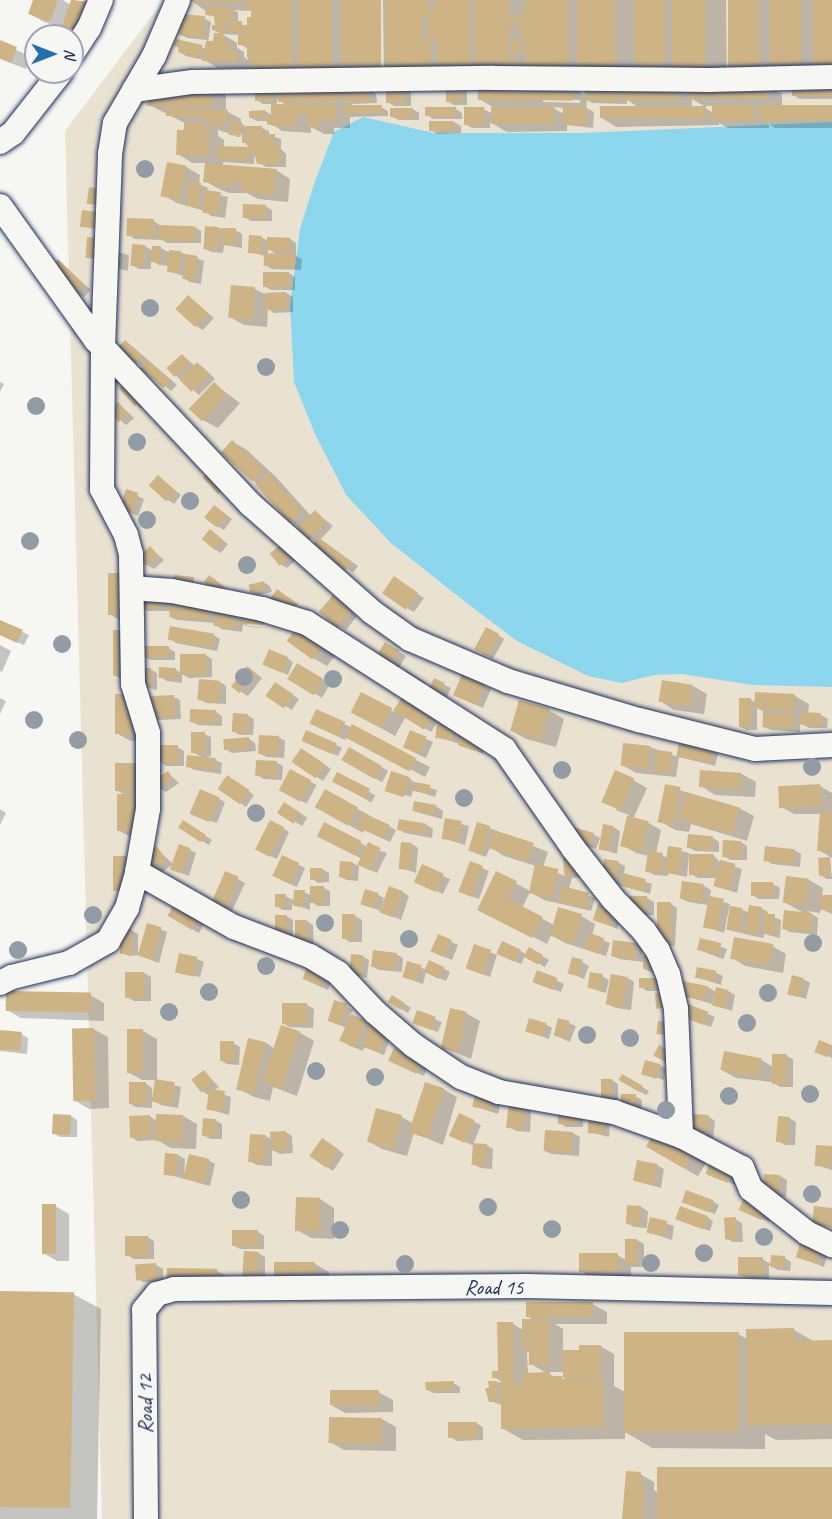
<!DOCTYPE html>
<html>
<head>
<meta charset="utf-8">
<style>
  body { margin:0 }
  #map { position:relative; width:832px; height:1519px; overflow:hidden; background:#f6f6f2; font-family:Caveat,sans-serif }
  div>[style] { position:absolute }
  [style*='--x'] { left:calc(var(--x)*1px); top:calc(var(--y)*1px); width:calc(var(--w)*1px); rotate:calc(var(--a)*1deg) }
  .built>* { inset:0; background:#eae2d1 }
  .water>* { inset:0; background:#8cd7ed }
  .shadow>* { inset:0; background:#0003; transform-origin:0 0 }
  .building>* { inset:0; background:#ceb484; transform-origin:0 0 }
  .roads { filter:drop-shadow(0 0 2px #1b2f5e) drop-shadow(0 0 2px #1b2f5e) }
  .street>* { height:24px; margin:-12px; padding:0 12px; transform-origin:12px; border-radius:12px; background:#f6f6f2 }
  .trees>* { width:18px; height:18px; margin:-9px; border-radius:50%; background:#919ca7 }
  span { translate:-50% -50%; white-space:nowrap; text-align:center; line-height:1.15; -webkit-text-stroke:5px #f6f6f2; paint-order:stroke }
  .street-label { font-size:21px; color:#1b2f5e }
  .north { position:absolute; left:24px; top:24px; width:60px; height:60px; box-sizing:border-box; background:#f6f6f2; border:2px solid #9ea6b7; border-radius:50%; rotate:90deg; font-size:16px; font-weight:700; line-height:24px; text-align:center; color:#1b2f5e }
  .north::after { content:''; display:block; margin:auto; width:21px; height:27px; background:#1f6fb2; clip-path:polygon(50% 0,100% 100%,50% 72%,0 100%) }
</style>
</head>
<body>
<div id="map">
  <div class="built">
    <div style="clip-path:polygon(164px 0,832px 0,832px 1519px,102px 1519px,65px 131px)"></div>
  </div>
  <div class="water">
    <div style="clip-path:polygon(363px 117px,434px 133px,582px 133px,832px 122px,832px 687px,752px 685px,682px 674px,654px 675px,622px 683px,588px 676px,517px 641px,468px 604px,391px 543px,346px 495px,315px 434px,294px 382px,290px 305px,300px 229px,314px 184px,334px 132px)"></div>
  </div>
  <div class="shadow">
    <div style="clip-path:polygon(35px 0,63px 0,71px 5px,72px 0,91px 3px,78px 33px,66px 26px,65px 29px,44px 22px,30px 14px)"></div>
    <div style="clip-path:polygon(evenodd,190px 0,380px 0,381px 77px,384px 77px,383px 0,726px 0,727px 81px,695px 81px,687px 76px,687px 82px,659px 82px,636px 69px,637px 82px,605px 83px,605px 85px,590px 76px,590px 82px,541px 82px,537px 80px,537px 82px,500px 83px,500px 87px,525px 87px,531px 90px,531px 86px,572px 88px,586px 96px,586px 85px,678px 88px,690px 94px,690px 84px,768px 86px,782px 94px,782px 106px,832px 106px,832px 128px,775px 128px,769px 124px,769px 128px,728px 128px,719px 123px,719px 125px,616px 127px,602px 118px,602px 108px,640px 108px,627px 100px,627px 104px,592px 103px,587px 100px,586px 108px,594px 112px,593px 128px,567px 125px,567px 131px,507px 132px,490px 122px,490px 128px,472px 128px,465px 124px,465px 109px,483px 109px,493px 114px,493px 107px,479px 99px,480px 86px,494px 86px,488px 83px,460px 85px,452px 80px,409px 82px,403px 79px,365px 81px,353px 75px,352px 81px,317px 81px,313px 79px,313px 81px,273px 81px,251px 68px,218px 68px,204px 60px,186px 56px,179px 52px,177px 41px,206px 49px,207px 40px,187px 38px,180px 34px,182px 15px,204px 18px,211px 22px,208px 43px,215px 43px,215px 34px,222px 34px,213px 30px,213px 27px,217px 27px,216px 18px,190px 0,233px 10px,253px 11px,249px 27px,238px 23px,238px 12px,233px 10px,190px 0,222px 34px,239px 35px,239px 44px,249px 49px,248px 60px,244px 57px,244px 52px,237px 48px,237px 43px,222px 34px,190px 0,524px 69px,524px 72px,495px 73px,495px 70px,524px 69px,190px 0,543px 99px,580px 100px,580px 103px,543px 102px,543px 99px,190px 0,692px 99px,704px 106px,714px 106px,714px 113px,705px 108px,692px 108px,692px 99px,190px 0,552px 107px,565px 108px,565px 115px,552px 107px)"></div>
    <div style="clip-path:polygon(729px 0,832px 0,832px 79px,752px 81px)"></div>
    <div style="clip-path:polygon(0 42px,31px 57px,26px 69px,0 59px)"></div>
    <div style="clip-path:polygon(460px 85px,467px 89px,467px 105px,454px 105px,447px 101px)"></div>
    <div style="clip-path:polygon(evenodd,212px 86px,226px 95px,226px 111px,241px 119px,241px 123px,248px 128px,262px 128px,269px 131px,269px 135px,281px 139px,281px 149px,286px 154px,286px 167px,266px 167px,259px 163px,255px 152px,254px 164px,223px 162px,223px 166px,276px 170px,290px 179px,288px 202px,258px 199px,247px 193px,229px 193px,219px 189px,205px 181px,206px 163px,192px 163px,178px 154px,185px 123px,149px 105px,212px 86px,218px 130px,245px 138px,244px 142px,251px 149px,224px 148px,224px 140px,218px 136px,218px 130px,212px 86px,236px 134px,248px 134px,248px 137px,236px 137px,236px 134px)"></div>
    <div style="clip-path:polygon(387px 86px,411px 90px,411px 106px,394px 106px,388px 102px)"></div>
    <div style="clip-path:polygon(832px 86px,832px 99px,800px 99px,793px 95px)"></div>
    <div style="clip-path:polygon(evenodd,270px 90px,279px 95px,370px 90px,376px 94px,377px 103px,352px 104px,352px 108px,381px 107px,388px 111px,388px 116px,350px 117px,350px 128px,334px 128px,334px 134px,324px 134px,311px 127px,311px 133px,282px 131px,268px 121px,257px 121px,251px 118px,265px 111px,273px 116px,273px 104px,263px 104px,257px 100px,270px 90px,277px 99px,288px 106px,277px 106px,277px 99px)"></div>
    <div style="clip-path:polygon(413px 109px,419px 113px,419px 120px,399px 120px,392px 117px)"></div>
    <div style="clip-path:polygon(456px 109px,462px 113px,462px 119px,433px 119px,427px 115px)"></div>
    <div style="clip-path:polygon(454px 122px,461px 126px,461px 133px,437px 134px,431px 130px)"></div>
    <div style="clip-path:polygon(186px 167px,200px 175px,199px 184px,208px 188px,207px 192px,228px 197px,225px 218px,211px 216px,205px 211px,177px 203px,163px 195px)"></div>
    <div style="clip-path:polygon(265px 206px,272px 210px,272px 221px,251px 221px,244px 217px)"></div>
    <div style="clip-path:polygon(83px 212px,102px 231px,82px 226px)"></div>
    <div style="clip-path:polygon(154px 221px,161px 226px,195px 227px,201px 231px,201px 243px,167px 243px,162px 240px,135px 239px,129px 235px)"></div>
    <div style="clip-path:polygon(218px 228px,235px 230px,242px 234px,242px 248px,224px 245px,223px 253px,212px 252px,205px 249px)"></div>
    <div style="clip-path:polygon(evenodd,261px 237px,268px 241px,290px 239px,296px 243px,296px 256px,302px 259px,301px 270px,272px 269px,265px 265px,265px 256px,250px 252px,261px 237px,268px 249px,278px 255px,268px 255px,268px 249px)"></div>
    <div style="clip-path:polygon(145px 246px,153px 251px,153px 247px,161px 248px,170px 253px,180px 252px,204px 261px,201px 284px,190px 282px,184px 278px,184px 276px,168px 271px,169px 266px,159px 265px,151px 260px,151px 269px,139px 269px,132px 265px)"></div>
    <div style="clip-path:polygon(113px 251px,129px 255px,128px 271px,112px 267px)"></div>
    <div style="clip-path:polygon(58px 261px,91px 290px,84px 297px,77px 293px)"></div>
    <div style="clip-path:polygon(289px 273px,295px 277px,295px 290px,271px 290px,264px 286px)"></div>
    <div style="clip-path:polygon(232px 287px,255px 289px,267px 295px,286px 293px,293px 297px,293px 312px,274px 313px,268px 309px,267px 327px,244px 325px,230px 317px)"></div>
    <div style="clip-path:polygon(188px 297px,214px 318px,203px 330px,196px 326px)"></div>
    <div style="clip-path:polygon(132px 346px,177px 385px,171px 391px,137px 362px)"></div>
    <div style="clip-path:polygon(182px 355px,195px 366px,198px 364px,204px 368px,215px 379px,199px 395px,175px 375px)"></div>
    <div style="clip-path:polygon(0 382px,4px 384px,0 392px)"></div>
    <div style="clip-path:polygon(214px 384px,240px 403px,218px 428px,203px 420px)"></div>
    <div style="clip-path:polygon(121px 389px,148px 403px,141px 409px)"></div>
    <div style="clip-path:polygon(119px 404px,134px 418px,126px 425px,110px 411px)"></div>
    <div style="clip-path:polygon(233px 442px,247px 450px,277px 478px,311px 516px,315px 512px,333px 526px,320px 540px,358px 566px,353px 573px,292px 522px,254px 481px)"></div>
    <div style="clip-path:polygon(164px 481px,181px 495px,174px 504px,168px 500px)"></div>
    <div style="clip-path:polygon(127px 491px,144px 499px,138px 516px,121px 509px)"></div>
    <div style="clip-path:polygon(221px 511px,232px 519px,224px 530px,217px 526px)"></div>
    <div style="clip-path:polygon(210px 531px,228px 544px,221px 553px,214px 549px)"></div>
    <div style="clip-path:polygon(281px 546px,296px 560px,287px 568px,280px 564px)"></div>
    <div style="clip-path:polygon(150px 548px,164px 560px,154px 569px,147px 565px)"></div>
    <div style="clip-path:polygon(109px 574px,125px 574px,140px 582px,139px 595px,162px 596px,169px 599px,169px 604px,209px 607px,242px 617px,263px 616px,270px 620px,270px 623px,247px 623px,247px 626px,270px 628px,249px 627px,243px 624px,242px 632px,221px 629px,215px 623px,177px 620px,170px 617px,171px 611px,147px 611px,139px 606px,139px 622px,123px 622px,109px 614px)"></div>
    <div style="clip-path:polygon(263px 582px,270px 586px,272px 592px,258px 595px,252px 592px)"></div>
    <div style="clip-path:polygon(401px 582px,424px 598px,414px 612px,408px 609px)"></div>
    <div style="clip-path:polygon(339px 601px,357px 616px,346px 630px,339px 626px)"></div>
    <div style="clip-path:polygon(0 622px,29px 635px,24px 645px,0 635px)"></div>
    <div style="clip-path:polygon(300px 626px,338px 652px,327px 666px,313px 658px)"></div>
    <div style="left:487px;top:629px;width:20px;height:23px;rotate:30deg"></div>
    <div style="clip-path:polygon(213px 635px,220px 639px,217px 651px,176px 643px,170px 639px)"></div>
    <div style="left:385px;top:644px;width:24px;height:15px;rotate:30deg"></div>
    <div style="clip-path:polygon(0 645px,11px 651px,2px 672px,0 671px)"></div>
    <div style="clip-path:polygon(142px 647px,168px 648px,175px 652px,175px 660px,150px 660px,142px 655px,142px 669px,150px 669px,157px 673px,157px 690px,128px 683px,114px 675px)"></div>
    <div style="clip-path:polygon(205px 655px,212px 659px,212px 677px,189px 678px,182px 674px,182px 683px,167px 681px,160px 677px,161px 668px,176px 670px,182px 673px)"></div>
    <div style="clip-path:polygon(287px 658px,293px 662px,288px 675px,270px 667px)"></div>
    <div style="left:297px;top:665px;width:38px;height:16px;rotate:30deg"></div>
    <div style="clip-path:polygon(406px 670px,426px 683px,422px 688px,402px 674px)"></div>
    <div style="clip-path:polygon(254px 672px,262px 678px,248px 696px,241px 692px)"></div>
    <div style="clip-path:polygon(434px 680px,451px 688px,445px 701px,435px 696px)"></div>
    <div style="clip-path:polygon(220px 682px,226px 686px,226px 704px,206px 703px,199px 699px)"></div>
    <div style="clip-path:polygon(484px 686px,491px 689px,483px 708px,461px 698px)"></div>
    <div style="clip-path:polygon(693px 686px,707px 694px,704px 714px,674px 710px,660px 701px)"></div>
    <div style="clip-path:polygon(282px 688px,299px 699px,292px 710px,268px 695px)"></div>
    <div style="clip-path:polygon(362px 694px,394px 712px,402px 699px,438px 721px,431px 732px,406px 716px,395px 736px,353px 712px)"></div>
    <div style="clip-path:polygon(117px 695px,146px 741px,131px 741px,116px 733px)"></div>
    <div style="clip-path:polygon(795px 696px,809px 704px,808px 714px,821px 715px,828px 719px,827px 728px,809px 728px,800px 723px,800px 732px,771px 730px,764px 727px,764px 712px,757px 708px,757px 730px,747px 730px,740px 727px,751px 700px,756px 703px)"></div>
    <div style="clip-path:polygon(174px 697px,180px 700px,181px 719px,158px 720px,152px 716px)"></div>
    <div style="clip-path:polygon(0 698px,6px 701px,0 714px)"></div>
    <div style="clip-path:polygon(520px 702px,550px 711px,564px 719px,556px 747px,526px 739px,512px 731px)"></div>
    <div style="clip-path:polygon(216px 712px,222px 716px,222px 726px,198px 725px,192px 722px)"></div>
    <div style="clip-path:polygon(247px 715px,254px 719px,253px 735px,240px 735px,233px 731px)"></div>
    <div style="clip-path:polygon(439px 723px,486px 743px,483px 754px,460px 744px,437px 737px)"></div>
    <div style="clip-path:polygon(344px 724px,430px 767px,425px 777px,347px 736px,345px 740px,318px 727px)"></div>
    <div style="clip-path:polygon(204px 734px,211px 737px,211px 756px,203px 758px,193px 752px)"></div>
    <div style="clip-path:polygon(278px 737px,285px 741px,284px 758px,267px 757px,260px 754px)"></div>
    <div style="clip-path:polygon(249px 739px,255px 743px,256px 751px,232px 753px,225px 749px)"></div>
    <div style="clip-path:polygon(426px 739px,433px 742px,426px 758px,411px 751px)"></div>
    <div style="clip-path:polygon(680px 743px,718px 753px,715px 766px,679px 757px,676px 777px,636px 773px,622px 765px,625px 744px,650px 747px,678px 757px)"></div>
    <div style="clip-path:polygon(310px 744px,335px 744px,342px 748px,338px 756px)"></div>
    <div style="clip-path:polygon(177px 747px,184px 751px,184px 766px,166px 766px,160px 762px)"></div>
    <div style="left:349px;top:749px;width:45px;height:13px;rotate:29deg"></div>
    <div style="clip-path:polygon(308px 753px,331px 769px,323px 781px,317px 777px)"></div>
    <div style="clip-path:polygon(832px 754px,832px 858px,819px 850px,821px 814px,794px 814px,780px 806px,820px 786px,832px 793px)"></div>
    <div style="clip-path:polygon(215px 760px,222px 763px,221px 774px,194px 770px,187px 766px)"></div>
    <div style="clip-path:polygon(276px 762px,283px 766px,282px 780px,264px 779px,257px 775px)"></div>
    <div style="clip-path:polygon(117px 764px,144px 798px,132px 838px,118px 830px,127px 796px,116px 790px)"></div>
    <div style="left:290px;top:771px;width:30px;height:21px;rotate:28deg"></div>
    <div style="clip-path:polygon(168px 773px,179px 783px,166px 792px,159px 788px)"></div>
    <div style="left:338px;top:774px;width:43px;height:8px;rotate:30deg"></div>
    <div style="clip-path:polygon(742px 774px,756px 782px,755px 797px,715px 795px,701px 786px)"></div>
    <div style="clip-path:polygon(409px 778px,415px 783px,437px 790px,435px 797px,413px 790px,411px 797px,392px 791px)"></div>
    <div style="clip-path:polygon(633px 780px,647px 788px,633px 819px,647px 822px,661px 830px,656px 854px,669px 858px,670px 848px,689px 853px,687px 877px,668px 873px,668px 876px,654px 875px,647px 871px,649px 856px,636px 853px,622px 845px,629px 815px,616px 810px)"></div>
    <div style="clip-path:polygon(234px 781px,254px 795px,246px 807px,219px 789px)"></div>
    <div style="clip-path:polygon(666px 786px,739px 808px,754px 816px,747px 841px,691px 824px,689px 832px,675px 830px,661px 822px)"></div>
    <div style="clip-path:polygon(325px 791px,396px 830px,390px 842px,364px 830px,363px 833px,317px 807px)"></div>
    <div style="clip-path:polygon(218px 798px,225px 802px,217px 823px,199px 817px)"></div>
    <div style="left:285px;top:804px;width:26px;height:10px;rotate:31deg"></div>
    <div style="clip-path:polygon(437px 807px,443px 811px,442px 819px,413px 811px)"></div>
    <div style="clip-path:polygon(0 809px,6px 813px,0 825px)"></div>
    <div style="clip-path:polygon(446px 820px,469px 826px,465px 845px,443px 838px)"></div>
    <div style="clip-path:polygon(184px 822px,212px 840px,209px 845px,180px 828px)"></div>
    <div style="clip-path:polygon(325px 824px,368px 847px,387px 853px,377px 873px,366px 868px,362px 859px,333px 844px)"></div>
    <div style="clip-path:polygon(427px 825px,433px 829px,432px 838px,405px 833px,398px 829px)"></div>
    <div style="clip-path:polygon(613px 827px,620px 831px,617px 854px,601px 849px)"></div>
    <div style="clip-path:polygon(283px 828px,289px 832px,277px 859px,265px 854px)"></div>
    <div style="clip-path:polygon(489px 828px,548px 852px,543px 867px,565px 876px,564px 858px,582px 877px,572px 878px,569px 889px,595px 898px,591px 911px,544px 900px,530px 892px,522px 908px,554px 925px,581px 916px,595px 924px,592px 936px,610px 943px,606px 956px,565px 943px,551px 935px,547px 944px,493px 917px,497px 873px,530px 891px,536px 866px,504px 856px,490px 847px,486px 857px,475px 853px)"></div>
    <div style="clip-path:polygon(593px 834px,600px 838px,596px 849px,577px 843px)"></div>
    <div style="clip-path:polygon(713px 838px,719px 842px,719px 852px,695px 851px,688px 847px)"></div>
    <div style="clip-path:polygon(741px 842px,747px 846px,747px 860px,730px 860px,724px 856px)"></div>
    <div style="clip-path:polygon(412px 844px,418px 848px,416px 873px,401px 868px)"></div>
    <div style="clip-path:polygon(156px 848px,173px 864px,160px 874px,144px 858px)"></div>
    <div style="clip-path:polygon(189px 849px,196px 853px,189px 876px,173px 870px)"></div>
    <div style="clip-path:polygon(794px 850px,801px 854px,800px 867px,772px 864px,765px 860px)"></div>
    <div style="clip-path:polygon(713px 855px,720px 862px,742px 869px,737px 893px,716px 886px,718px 878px,698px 878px,691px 874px)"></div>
    <div style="clip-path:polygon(283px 857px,305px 868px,297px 887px,281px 880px)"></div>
    <div style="clip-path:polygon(830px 858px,832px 879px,827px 879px,820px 875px)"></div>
    <div style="clip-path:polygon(352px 863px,359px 866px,358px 881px,347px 880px,340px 877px)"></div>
    <div style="clip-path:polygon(470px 863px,489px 871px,479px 899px,467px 895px)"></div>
    <div style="clip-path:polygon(619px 863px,625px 866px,624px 875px,652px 884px,650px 894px,609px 882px)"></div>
    <div style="clip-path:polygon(322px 869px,329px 873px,329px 882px,318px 883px,312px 879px)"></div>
    <div style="clip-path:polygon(226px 873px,245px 883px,232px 911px,219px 905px)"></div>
    <div style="clip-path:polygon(443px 876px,450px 879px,443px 894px,423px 885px)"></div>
    <div style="clip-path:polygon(787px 878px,809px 880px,823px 888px,822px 897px,832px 897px,832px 914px,821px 909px,820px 913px,807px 911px,818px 918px,817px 935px,790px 932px,784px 929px,804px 913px,784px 902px)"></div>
    <div style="clip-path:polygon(684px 883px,704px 886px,711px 890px,710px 898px,730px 904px,724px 933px,704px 926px,708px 905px,688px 902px,682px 899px)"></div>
    <div style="clip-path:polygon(773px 884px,780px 888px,779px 899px,759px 899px,752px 895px)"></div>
    <div style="clip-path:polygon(324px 888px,330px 891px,330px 906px,318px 906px,310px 901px,310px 910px,292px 904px,292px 910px,283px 910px,276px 906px,285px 896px,295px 901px,304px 892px,312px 896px)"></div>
    <div style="clip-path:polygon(402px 892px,409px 896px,401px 920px,382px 912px)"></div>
    <div style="clip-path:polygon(377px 894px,384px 898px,380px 911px,363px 903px)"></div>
    <div style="clip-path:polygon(647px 898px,654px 902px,654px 915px,639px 915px)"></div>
    <div style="clip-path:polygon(671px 904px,677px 908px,675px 946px,663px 945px)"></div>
    <div style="clip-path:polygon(761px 908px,768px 912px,767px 915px,781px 920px,780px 938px,764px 934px,764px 938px,753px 936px,729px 930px,743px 910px,749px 913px)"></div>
    <div style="clip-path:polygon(622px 915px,617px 929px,594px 919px)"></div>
    <div style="clip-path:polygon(169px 916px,206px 920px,199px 933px)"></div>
    <div style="clip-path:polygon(286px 916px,293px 920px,293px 944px,283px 944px)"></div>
    <div style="clip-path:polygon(355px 916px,362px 920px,362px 942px,350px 942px,343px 938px)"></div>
    <div style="clip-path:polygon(307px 921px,313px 925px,314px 948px,298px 944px)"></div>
    <div style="clip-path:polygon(148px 924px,167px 932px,159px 963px,138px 955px,129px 956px,122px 953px,131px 930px,138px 934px,138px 954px)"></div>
    <div style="clip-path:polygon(439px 936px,458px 945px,452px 960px,438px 954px)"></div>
    <div style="left:701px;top:939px;width:28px;height:11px;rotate:21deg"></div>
    <div style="clip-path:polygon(637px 944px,643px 948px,642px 956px,655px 957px,661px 973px,651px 972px,644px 969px,644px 962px,619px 959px,613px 956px)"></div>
    <div style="clip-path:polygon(772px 946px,786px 954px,783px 973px,745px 966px,731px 957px)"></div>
    <div style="clip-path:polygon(530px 949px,549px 960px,545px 967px,525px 956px,521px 964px,505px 957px,519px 950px,527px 955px)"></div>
    <div style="clip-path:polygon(490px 952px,497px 955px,490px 977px,468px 969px)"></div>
    <div style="clip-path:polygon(396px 954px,403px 958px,402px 972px,379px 970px,372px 966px)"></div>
    <div style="clip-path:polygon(362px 956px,369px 960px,367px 978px,351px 974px)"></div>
    <div style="clip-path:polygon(197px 959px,204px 962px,200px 977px,176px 972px)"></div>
    <div style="clip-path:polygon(582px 962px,589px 966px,584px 979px,570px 973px)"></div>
    <div style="clip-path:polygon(420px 967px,426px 970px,443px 968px,450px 972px,446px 981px,426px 972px,423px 984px,403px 977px)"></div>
    <div style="clip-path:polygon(538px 972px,564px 984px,561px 992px,541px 985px)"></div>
    <div style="clip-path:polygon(144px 973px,151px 977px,151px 1001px,134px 1001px,127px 997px)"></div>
    <div style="clip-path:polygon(716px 973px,723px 976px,721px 985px,696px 977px)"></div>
    <div style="clip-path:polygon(333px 976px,328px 990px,310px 982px)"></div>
    <div style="clip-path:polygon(602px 976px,609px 980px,606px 993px,589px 988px)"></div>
    <div style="clip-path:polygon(628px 978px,634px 982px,631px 1010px,616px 1008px,609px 1005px)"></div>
    <div style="clip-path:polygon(803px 979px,810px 983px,806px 999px,789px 993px)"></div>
    <div style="clip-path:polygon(641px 980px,668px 991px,647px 991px,641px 987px)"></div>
    <div style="clip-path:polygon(684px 983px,708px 987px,717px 993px,728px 991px,735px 995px,732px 1011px,715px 1005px,716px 995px,714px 994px,712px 1004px,681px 995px)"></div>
    <div style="clip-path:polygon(90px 995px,104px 1003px,104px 1021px,21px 1018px,7px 1010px)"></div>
    <div style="left:393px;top:997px;width:21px;height:6px;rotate:31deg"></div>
    <div style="clip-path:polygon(283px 1004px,307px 1005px,314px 1009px,313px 1028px,289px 1027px,283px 1023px)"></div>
    <div style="clip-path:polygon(346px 1006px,353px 1010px,350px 1015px,392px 1033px,384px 1055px,364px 1047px,363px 1051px,348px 1045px,347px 1028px,334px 1023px)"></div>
    <div style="clip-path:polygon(688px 1006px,715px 1017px,711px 1027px,691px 1020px)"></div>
    <div style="left:418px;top:1012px;width:26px;height:11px;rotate:23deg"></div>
    <div style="clip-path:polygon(466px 1013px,480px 1021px,471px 1059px,442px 1047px)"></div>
    <div style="clip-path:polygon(569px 1023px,576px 1026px,570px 1042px,554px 1035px)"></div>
    <div style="clip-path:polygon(545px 1024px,552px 1028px,549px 1039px,527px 1031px)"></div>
    <div style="clip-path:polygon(93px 1029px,108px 1037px,109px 1108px,89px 1109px,74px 1100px)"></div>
    <div style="clip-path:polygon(143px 1031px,157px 1039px,157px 1081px,181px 1087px,178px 1108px,161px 1105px,152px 1100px,152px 1108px,136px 1107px,129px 1103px,146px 1084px,152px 1088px,152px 1098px,154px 1098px,157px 1080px,142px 1080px,128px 1072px)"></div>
    <div style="clip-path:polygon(0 1032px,21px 1034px,28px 1038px,27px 1054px,0 1051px)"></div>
    <div style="clip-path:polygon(299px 1032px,314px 1041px,297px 1096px,273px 1087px,270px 1101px,254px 1097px,239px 1089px,250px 1040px,266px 1043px,275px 1049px)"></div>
    <div style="clip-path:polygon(820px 1042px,832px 1046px,832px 1058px,817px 1051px)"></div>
    <div style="clip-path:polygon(233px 1043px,240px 1047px,239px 1065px,227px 1064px,220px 1060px)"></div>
    <div style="clip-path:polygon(395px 1050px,428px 1066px,424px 1076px,397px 1064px)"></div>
    <div style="clip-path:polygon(787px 1056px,793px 1059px,793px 1087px,780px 1087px,772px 1082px,736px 1078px,722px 1070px,760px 1059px,773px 1067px)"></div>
    <div style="clip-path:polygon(660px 1065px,666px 1069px,664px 1080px,643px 1073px)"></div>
    <div style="clip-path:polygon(204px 1071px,219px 1087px,213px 1091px,231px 1097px,229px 1115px,208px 1109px,210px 1096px,202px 1091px)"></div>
    <div style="left:623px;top:1076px;width:30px;height:5px;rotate:30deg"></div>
    <div style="clip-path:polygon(612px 1080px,618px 1084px,618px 1103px,609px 1103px)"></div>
    <div style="clip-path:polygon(443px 1089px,457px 1097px,443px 1145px,414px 1133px,407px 1156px,382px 1149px,368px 1141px,377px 1110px,402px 1117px,414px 1124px)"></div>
    <div style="clip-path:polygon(476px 1095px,501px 1102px,498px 1114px,474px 1106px)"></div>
    <div style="clip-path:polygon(622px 1095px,635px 1096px,642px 1100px,641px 1115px)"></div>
    <div style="clip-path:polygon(524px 1106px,531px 1110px,530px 1132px,516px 1131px,509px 1127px)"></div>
    <div style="clip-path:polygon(583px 1114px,583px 1127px,566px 1127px,559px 1123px)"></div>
    <div style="clip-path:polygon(460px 1115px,481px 1125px,473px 1145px,486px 1145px,493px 1149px,492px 1169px,480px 1168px,474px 1164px,474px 1146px,458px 1139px)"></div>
    <div style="clip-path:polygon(590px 1115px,610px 1120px,609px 1137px,589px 1132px)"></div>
    <div style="clip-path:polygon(71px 1116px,77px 1120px,77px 1137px,60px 1137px,53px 1133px)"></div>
    <div style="clip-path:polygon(149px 1116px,157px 1121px,183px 1116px,197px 1124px,196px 1149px,171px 1148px,157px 1140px,138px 1141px,131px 1137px)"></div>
    <div style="clip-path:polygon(709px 1117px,715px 1121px,713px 1138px,698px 1136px)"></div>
    <div style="clip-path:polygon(789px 1118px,796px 1122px,795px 1145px,785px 1145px,778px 1141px)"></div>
    <div style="clip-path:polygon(215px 1120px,222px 1124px,222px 1139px,210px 1139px,204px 1135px)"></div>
    <div style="clip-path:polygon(285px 1132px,292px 1136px,293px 1153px,280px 1154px,272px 1150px,272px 1166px,257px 1165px,250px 1161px,266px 1136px,272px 1140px)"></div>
    <div style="clip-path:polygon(573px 1133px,580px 1137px,579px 1156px,552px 1154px,545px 1151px)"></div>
    <div style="left:655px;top:1133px;width:59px;height:16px;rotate:30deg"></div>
    <div style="clip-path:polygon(329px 1143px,344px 1154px,333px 1171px,311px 1156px)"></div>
    <div style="clip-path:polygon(832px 1147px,832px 1170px,817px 1165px)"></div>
    <div style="clip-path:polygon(178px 1155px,185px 1159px,184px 1176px,208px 1160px,215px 1164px,210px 1186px,166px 1174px)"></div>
    <div style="clip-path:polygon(657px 1165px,664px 1169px,661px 1188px,635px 1181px)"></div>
    <div style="clip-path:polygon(707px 1173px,739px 1174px,735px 1185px)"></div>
    <div style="clip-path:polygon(780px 1176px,787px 1180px,786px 1197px,772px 1196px)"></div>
    <div style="clip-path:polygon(320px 1199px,334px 1208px,334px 1239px,311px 1238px,297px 1230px)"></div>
    <div style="clip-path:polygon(712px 1201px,719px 1205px,715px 1214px,690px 1205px)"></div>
    <div style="clip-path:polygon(55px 1206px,69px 1214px,69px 1261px,57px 1261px,43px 1253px)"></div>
    <div style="clip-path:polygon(628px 1207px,641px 1207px,648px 1211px,647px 1228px,634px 1227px,627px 1223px)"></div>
    <div style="clip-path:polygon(832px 1210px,832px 1228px,813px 1223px)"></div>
    <div style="clip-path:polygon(747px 1213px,772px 1213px,769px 1222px)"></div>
    <div style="clip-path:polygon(707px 1217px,713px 1221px,710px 1231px,684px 1222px)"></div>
    <div style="clip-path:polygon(651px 1219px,674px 1226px,672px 1240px,648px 1232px)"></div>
    <div style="clip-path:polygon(735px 1219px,742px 1223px,743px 1242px,733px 1242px,727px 1239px)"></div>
    <div style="clip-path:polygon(258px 1232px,264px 1236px,264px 1249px,240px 1249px,233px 1245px)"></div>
    <div style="clip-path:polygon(147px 1237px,154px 1241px,154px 1259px,134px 1259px,127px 1255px)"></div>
    <div style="clip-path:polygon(626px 1240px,637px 1240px,644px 1244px,644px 1267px,631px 1267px,631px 1280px,595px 1280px,581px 1271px,617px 1255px,626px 1260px)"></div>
    <div style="clip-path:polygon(821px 1252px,827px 1256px,824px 1267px,797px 1256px)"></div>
    <div style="clip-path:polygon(258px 1253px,265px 1257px,265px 1283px,252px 1283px)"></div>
    <div style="clip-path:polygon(785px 1258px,791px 1262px,790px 1271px,778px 1270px,769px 1265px,769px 1279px,747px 1278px,740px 1275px,762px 1259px,771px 1264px)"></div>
    <div style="clip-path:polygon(315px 1264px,329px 1272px,329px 1289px,289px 1289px)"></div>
    <div style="clip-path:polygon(156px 1265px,163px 1269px,163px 1282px,143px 1282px,136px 1278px)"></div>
    <div style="clip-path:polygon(168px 1269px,217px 1271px,231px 1279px)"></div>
    <div style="clip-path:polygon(0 1292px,73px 1294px,101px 1309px,97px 1519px,0 1519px)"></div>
    <div style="clip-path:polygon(evenodd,592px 1304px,607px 1312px,607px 1324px,555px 1324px,563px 1329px,563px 1351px,581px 1351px,600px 1346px,614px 1354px,614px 1386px,625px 1392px,738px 1334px,747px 1339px,747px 1330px,794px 1330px,815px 1342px,832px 1342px,832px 1439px,776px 1440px,765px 1434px,765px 1449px,652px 1448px,625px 1432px,625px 1439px,523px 1440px,502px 1428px,502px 1405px,490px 1401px,490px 1383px,502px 1382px,494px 1377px,500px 1373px,513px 1324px,523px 1330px,535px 1321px,527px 1316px,592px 1304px,527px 1352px,531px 1353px,531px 1364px,548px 1374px,528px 1374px,527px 1352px,592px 1304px,547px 1372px,564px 1372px,565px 1379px,556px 1378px,547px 1372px)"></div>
    <div style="clip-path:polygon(453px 1383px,460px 1387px,460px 1393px,434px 1393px,427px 1390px)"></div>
    <div style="clip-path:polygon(378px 1392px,393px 1400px,393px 1412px,345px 1413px,331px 1405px)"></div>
    <div style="clip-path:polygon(382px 1419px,396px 1427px,396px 1451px,344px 1450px,330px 1442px)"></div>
    <div style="clip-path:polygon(476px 1423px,483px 1427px,483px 1440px,457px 1441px,450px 1437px)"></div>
    <div style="clip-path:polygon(832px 1469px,832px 1519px,623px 1519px,640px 1474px,654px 1482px,654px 1490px,658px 1493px)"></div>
  </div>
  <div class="building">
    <div style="clip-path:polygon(33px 0,58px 0,50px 22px,28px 14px)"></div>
    <div style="clip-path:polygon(71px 0,91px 2px,81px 32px,62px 26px)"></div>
    <div style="left:189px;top:0;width:55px;height:2px"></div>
    <div style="clip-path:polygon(247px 0,292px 0,292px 70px,251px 69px,251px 58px,247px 58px,247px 45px,238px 45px,238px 33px,242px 33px,243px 37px,243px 25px,247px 25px,247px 17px,251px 17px,251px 10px,247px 10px)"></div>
    <div style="clip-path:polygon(298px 0,332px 0,332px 70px,295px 70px,295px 60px,298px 60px)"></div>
    <div style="left:341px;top:0;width:40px;height:70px"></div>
    <div style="clip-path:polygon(386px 0,428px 0,428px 16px,422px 16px,422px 40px,431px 40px,431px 71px,386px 71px)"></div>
    <div style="clip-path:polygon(436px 0,470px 0,470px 61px,475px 61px,474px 0,509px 0,509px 16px,515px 16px,516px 27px,509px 27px,509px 58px,517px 58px,517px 71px,437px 73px,437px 39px,426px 39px,429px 8px,436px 7px)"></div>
    <div style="clip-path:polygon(525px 0,568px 0,569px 70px,519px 71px,518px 62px,525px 62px,525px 42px,522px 43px,522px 34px,519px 34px,518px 13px,525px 13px)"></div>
    <div style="left:577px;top:0;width:38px;height:71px"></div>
    <div style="left:634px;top:0;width:31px;height:71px"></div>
    <div style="left:672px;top:0;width:33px;height:70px"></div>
    <div style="left:728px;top:0;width:31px;height:70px"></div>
    <div style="left:770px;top:0;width:31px;height:69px"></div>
    <div style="left:813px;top:0;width:19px;height:70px"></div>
    <div style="clip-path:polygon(206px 6px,232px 7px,232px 20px,226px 20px,226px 31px,212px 30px,212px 25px,215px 25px,214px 16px,205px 15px)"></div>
    <div style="left:181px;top:14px;width:24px;height:21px;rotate:5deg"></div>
    <div style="left:228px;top:21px;width:14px;height:11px"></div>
    <div style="clip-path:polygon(214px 33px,224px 33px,224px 42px,230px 42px,230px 51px,237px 52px,237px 62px,202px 61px,206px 41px,213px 41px)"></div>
    <div style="clip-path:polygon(176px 39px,203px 45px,199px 58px,178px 52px,179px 47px,174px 46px)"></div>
    <div style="clip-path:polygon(0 40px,17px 47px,11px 63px,0 58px)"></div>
    <div style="left:512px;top:41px;width:9px;height:13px"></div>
    <div style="left:585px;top:83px;width:36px;height:17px;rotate:2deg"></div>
    <div style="left:688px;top:83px;width:80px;height:15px;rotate:1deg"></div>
    <div style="clip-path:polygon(338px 84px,338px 102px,278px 102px,278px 89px)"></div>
    <div style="left:446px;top:84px;width:15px;height:18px"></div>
    <div style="left:792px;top:84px;width:40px;height:12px"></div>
    <div style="clip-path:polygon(212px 85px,212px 107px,147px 106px,148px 93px)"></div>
    <div style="left:386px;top:85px;width:19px;height:18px"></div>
    <div style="left:478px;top:85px;width:48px;height:15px;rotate:1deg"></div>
    <div style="left:529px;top:85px;width:44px;height:15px;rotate:1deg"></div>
    <div style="left:624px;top:86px;width:55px;height:14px"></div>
    <div style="left:271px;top:88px;width:13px;height:16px;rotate:90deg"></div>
    <div style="left:342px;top:89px;width:28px;height:12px"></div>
    <div style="clip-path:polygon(271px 104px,336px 105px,336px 120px,320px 120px,320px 127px,308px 127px,308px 115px,297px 115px,297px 126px,273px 126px,267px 124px,267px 116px,271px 116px)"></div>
    <div style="left:382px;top:105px;width:8px;height:40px;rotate:90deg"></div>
    <div style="left:712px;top:105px;width:43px;height:15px"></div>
    <div style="left:760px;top:105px;width:72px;height:15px"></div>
    <div style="left:563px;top:106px;width:24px;height:18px;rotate:2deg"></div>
    <div style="left:706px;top:106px;width:12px;height:106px;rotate:90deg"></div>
    <div style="left:425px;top:107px;width:31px;height:9px"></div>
    <div style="left:464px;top:107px;width:20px;height:18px"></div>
    <div style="left:491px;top:107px;width:63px;height:17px"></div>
    <div style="clip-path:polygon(166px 108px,228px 110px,227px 123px,222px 123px,222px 127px,209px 127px,209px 120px,202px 119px,202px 117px,166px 116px)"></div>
    <div style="left:390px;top:108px;width:23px;height:9px"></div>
    <div style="clip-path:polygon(265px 110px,266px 118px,249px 118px,249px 111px)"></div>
    <div style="left:230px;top:121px;width:12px;height:14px;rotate:5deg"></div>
    <div style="left:429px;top:121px;width:25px;height:10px"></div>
    <div style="clip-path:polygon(184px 122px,204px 122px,204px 130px,210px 130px,209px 156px,176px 155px,177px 130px,184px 130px)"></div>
    <div style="left:246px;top:126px;width:16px;height:7px"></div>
    <div style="clip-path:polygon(242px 134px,275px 134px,275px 144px,280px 149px,280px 164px,257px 164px,254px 152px,248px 152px,248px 161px,217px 159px,217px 146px,249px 147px,250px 143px,242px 143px)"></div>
    <div style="left:167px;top:162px;width:20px;height:35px;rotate:11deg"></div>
    <div style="clip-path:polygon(205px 163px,277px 169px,274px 195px,242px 192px,243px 183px,233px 182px,233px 187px,203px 182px)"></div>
    <div style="left:188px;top:182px;width:13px;height:24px;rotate:4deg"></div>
    <div style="left:89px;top:187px;width:14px;height:17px;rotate:8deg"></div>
    <div style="left:205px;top:190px;width:16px;height:23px;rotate:7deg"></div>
    <div style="left:243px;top:204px;width:23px;height:14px;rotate:2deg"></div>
    <div style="left:82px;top:210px;width:16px;height:17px;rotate:7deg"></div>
    <div style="left:127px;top:218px;width:27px;height:18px;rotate:2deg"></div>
    <div style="left:159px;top:225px;width:36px;height:15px;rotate:2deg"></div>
    <div style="left:205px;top:226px;width:14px;height:23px;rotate:4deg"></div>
    <div style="left:221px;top:228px;width:15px;height:17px"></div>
    <div style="left:249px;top:235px;width:13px;height:18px;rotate:4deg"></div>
    <div style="left:87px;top:237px;width:14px;height:21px;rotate:4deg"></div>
    <div style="left:267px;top:237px;width:23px;height:13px;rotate:2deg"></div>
    <div style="left:132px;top:244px;width:13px;height:22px;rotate:4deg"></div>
    <div style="clip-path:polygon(152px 246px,161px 246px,161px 263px,151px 262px)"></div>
    <div style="left:169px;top:250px;width:12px;height:22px;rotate:5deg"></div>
    <div style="left:264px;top:253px;width:31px;height:13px;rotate:2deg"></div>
    <div style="left:186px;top:254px;width:12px;height:25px;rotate:9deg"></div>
    <div style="left:58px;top:259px;width:37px;height:13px;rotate:44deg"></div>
    <div style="left:263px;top:272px;width:26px;height:15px"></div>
    <div style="left:231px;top:285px;width:24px;height:33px;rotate:5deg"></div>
    <div style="left:286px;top:292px;width:17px;height:21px;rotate:87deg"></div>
    <div style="left:188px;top:295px;width:27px;height:19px;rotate:42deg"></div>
    <div style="left:125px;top:340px;width:24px;height:10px;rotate:42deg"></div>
    <div style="left:182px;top:354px;width:12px;height:21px;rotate:48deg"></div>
    <div style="left:147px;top:360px;width:31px;height:11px;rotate:40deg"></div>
    <div style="left:197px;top:362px;width:17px;height:25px;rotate:45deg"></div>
    <div style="left:127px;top:381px;width:24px;height:11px;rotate:48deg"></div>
    <div style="left:214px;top:382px;width:18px;height:37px;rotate:43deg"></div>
    <div style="left:118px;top:402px;width:15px;height:13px;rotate:48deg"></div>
    <div style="left:232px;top:440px;width:43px;height:17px;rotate:42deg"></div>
    <div style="left:210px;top:471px;width:23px;height:10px;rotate:47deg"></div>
    <div style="left:268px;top:473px;width:52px;height:17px;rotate:48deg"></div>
    <div style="left:158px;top:475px;width:24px;height:14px;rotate:42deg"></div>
    <div style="left:126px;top:489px;width:13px;height:21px;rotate:18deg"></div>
    <div style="left:214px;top:505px;width:16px;height:16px;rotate:38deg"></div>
    <div style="left:315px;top:510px;width:17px;height:25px;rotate:45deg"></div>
    <div style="left:210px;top:529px;width:17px;height:13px;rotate:40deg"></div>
    <div style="left:318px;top:537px;width:42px;height:11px;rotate:36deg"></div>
    <div style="left:281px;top:544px;width:16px;height:15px;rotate:50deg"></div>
    <div style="left:150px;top:546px;width:12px;height:16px;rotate:48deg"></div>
    <div style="left:108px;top:573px;width:18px;height:42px"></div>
    <div style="left:174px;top:575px;width:20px;height:10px;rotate:6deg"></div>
    <div style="left:209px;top:575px;width:20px;height:9px;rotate:37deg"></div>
    <div style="left:394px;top:576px;width:29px;height:21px;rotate:35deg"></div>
    <div style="left:264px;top:581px;width:8px;height:16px;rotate:76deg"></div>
    <div style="left:277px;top:589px;width:26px;height:12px;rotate:36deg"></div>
    <div style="left:140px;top:593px;width:23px;height:15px;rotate:2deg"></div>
    <div style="left:333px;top:595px;width:25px;height:22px;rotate:40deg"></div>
    <div style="left:170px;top:603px;width:40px;height:14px;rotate:3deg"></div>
    <div style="left:216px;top:609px;width:22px;height:17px;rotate:8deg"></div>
    <div style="left:241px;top:614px;width:23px;height:10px;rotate:2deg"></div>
    <div style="clip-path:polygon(0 620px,23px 630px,17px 643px,0 635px)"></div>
    <div style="left:299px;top:624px;width:32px;height:21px;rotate:36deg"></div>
    <div style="left:170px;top:626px;width:45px;height:14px;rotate:10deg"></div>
    <div style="left:486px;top:627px;width:15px;height:25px;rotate:28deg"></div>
    <div style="left:113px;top:630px;width:15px;height:46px"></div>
    <div style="left:385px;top:642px;width:17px;height:17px;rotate:31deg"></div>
    <div style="left:142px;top:646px;width:27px;height:11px"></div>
    <div style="left:269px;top:649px;width:21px;height:17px;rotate:23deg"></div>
    <div style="left:180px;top:654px;width:26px;height:21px"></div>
    <div style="left:297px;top:663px;width:31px;height:19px;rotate:31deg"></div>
    <div style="left:247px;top:666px;width:11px;height:26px;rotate:38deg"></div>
    <div style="left:159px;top:667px;width:17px;height:11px;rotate:3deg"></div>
    <div style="left:141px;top:668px;width:10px;height:19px"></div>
    <div style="left:462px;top:674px;width:25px;height:23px;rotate:23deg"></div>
    <div style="left:434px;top:678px;width:12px;height:17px;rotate:24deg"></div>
    <div style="left:199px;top:679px;width:21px;height:21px;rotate:5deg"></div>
    <div style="left:662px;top:680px;width:31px;height:22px;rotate:9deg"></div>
    <div style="left:275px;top:682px;width:22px;height:17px;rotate:34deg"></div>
    <div style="left:361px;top:692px;width:35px;height:23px;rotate:27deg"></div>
    <div style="left:755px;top:692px;width:40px;height:16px;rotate:3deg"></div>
    <div style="left:115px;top:694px;width:17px;height:40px"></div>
    <div style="left:174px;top:695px;width:21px;height:25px;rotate:87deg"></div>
    <div style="left:402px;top:697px;width:36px;height:16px;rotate:32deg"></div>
    <div style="left:739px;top:698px;width:12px;height:29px"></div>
    <div style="left:519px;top:700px;width:32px;height:32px;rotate:16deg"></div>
    <div style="left:190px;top:709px;width:26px;height:13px;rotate:2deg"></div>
    <div style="left:316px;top:709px;width:32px;height:16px;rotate:24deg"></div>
    <div style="left:763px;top:712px;width:31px;height:15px;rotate:2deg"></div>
    <div style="left:801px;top:712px;width:20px;height:13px;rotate:3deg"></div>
    <div style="left:233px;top:713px;width:15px;height:19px;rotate:4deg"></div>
    <div style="left:437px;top:721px;width:18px;height:17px;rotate:6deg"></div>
    <div style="left:352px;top:724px;width:73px;height:15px;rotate:28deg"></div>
    <div style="left:306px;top:730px;width:33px;height:12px;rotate:23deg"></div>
    <div style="left:410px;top:730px;width:18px;height:19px;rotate:22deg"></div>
    <div style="left:191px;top:732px;width:14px;height:21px"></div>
    <div style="left:462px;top:732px;width:19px;height:14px;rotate:18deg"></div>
    <div style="left:259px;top:735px;width:20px;height:19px;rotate:3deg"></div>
    <div style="left:249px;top:737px;width:11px;height:26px;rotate:85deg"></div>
    <div style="left:679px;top:742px;width:34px;height:15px;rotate:10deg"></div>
    <div style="left:623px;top:743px;width:27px;height:23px;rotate:6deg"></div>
    <div style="left:178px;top:745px;width:18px;height:20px;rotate:90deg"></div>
    <div style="left:349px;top:747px;width:38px;height:15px;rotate:30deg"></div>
    <div style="left:301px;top:748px;width:29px;height:17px;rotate:34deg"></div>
    <div style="left:656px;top:750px;width:16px;height:22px;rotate:7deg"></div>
    <div style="left:187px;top:755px;width:29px;height:12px;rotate:6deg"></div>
    <div style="left:256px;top:760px;width:21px;height:16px;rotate:3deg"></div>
    <div style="left:115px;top:763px;width:25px;height:28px"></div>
    <div style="left:290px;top:769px;width:24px;height:24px;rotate:28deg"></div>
    <div style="left:615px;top:770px;width:21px;height:35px;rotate:23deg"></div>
    <div style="left:700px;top:770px;width:42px;height:17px;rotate:4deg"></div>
    <div style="left:168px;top:771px;width:9px;height:18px;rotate:58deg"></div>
    <div style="left:391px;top:771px;width:20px;height:21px;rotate:18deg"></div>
    <div style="left:337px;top:772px;width:37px;height:11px;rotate:27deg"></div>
    <div style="left:227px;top:775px;width:27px;height:17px;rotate:34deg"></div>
    <div style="left:414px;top:782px;width:17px;height:9px;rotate:10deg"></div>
    <div style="left:665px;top:784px;width:16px;height:39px;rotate:11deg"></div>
    <div style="left:820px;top:784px;width:22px;height:42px;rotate:87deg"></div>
    <div style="left:200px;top:789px;width:21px;height:27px;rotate:23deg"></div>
    <div style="left:325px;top:789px;width:38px;height:21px;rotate:29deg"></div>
    <div style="left:686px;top:792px;width:56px;height:28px;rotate:16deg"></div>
    <div style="left:117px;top:794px;width:23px;height:37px"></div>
    <div style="left:414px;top:801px;width:23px;height:10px;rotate:10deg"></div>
    <div style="left:284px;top:802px;width:20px;height:13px;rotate:33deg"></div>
    <div style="clip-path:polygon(820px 812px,832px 813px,832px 852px,817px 851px)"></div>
    <div style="left:362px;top:813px;width:30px;height:15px;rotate:23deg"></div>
    <div style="left:627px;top:816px;width:22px;height:31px;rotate:13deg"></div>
    <div style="left:445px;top:818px;width:17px;height:21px;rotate:10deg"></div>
    <div style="left:399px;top:819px;width:28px;height:11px;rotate:10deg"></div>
    <div style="left:183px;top:820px;width:27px;height:9px;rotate:33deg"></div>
    <div style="left:270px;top:820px;width:16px;height:33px;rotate:27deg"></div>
    <div style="left:324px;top:822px;width:42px;height:16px;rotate:27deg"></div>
    <div style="left:477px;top:822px;width:14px;height:30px;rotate:17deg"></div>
    <div style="left:603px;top:824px;width:11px;height:26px;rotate:10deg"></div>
    <div style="left:573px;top:827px;width:22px;height:14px;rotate:16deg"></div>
    <div style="left:494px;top:830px;width:42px;height:19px;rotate:18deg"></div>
    <div style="left:688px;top:834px;width:25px;height:14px;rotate:5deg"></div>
    <div style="left:723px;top:840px;width:18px;height:17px;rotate:3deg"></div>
    <div style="left:368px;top:842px;width:14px;height:25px;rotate:25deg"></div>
    <div style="left:401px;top:842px;width:11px;height:27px;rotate:5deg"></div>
    <div style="left:179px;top:844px;width:12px;height:27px;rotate:20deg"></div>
    <div style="left:156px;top:846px;width:17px;height:19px;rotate:50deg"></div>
    <div style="left:668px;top:846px;width:14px;height:27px;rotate:8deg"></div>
    <div style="left:765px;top:846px;width:30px;height:15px;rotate:6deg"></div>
    <div style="left:648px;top:851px;width:15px;height:21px;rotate:8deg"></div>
    <div style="left:689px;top:854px;width:25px;height:21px"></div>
    <div style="left:282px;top:855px;width:19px;height:23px;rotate:25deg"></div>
    <div style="left:113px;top:856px;width:14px;height:35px"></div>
    <div style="left:575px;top:856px;width:18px;height:12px;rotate:87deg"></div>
    <div style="left:830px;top:857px;width:18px;height:12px;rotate:87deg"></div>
    <div style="left:604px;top:859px;width:15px;height:20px;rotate:8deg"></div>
    <div style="left:720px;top:860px;width:16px;height:27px;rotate:14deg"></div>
    <div style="left:340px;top:861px;width:13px;height:16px;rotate:4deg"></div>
    <div style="left:470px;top:861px;width:14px;height:33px;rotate:21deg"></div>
    <div style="left:422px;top:864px;width:24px;height:20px;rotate:24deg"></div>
    <div style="left:535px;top:864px;width:24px;height:30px;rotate:12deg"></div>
    <div style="clip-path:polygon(310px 868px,322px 868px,323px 879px,310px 880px)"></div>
    <div style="left:225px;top:871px;width:15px;height:34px;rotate:23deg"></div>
    <div style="clip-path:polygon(496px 871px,517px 881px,508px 899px,543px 917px,532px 938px,477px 910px)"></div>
    <div style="left:623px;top:873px;width:24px;height:13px;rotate:15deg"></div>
    <div style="left:786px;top:876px;width:23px;height:27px;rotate:7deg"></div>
    <div style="left:682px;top:881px;width:22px;height:18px;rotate:8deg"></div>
    <div style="left:751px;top:882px;width:22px;height:14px"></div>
    <div style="left:310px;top:886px;width:14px;height:17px"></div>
    <div style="left:389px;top:886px;width:15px;height:28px;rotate:20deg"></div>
    <div style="left:563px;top:886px;width:27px;height:16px;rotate:15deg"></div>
    <div style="left:365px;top:889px;width:14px;height:16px;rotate:17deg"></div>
    <div style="clip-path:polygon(294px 890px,305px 890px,303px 907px,293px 906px)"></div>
    <div style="left:275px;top:894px;width:11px;height:13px"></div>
    <div style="left:832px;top:895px;width:15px;height:12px;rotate:90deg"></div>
    <div style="left:630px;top:896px;width:17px;height:16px"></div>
    <div style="left:709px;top:896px;width:15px;height:32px;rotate:11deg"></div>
    <div style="left:176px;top:901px;width:28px;height:17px;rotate:30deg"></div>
    <div style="left:657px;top:902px;width:14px;height:40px"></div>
    <div style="left:598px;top:904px;width:19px;height:17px;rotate:18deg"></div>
    <div style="left:749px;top:905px;width:13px;height:28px;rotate:9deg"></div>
    <div style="left:730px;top:906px;width:13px;height:24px;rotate:9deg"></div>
    <div style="left:558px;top:907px;width:25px;height:30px;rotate:16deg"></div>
    <div style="left:784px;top:910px;width:28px;height:19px;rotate:6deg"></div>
    <div style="left:342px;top:914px;width:13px;height:25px"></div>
    <div style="left:764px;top:914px;width:11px;height:20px"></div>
    <div style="left:275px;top:915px;width:12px;height:26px"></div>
    <div style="left:295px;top:920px;width:12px;height:25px"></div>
    <div style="left:147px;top:923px;width:15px;height:34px;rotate:16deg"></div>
    <div style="left:120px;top:929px;width:12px;height:25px"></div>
    <div style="left:590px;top:933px;width:15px;height:17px;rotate:20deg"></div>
    <div style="left:438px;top:934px;width:15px;height:19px;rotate:23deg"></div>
    <div style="left:734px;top:937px;width:40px;height:22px;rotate:10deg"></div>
    <div style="left:700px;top:938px;width:22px;height:12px;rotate:13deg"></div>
    <div style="left:613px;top:940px;width:24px;height:16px;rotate:7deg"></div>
    <div style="left:502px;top:941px;width:20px;height:14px;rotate:24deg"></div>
    <div style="left:474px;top:944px;width:18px;height:26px;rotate:19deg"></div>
    <div style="left:529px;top:947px;width:16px;height:11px;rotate:30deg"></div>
    <div style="left:373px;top:950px;width:24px;height:17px;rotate:7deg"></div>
    <div style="left:179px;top:953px;width:19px;height:20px;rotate:12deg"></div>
    <div style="left:351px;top:954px;width:12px;height:20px;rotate:5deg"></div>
    <div style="left:643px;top:955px;width:13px;height:14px"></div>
    <div style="left:572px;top:957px;width:11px;height:17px;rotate:15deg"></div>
    <div style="left:429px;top:960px;width:17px;height:13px;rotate:25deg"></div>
    <div style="left:407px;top:961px;width:15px;height:17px;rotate:16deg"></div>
    <div style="left:308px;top:964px;width:20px;height:16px;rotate:20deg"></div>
    <div style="left:697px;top:967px;width:20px;height:11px;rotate:11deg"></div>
    <div style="left:537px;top:970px;width:22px;height:13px;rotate:21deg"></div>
    <div style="left:125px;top:972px;width:19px;height:26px"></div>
    <div style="left:590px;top:972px;width:13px;height:16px;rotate:9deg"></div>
    <div style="left:611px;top:974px;width:17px;height:31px;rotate:10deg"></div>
    <div style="left:792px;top:975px;width:12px;height:20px;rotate:14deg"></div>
    <div style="left:639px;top:978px;width:23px;height:10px"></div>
    <div style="left:682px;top:981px;width:26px;height:15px;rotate:11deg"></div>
    <div style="left:716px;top:987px;width:13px;height:19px;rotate:13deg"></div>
    <div style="left:6px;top:991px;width:85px;height:20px;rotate:1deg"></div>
    <div style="left:668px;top:992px;width:16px;height:13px;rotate:86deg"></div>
    <div style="left:392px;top:995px;width:15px;height:8px;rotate:32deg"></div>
    <div style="left:334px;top:1000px;width:14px;height:22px;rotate:17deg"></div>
    <div style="left:282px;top:1003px;width:25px;height:21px"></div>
    <div style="left:688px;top:1004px;width:22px;height:14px;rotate:21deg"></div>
    <div style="left:450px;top:1008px;width:17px;height:41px;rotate:13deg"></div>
    <div style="left:417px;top:1010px;width:20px;height:14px;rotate:20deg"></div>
    <div style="left:351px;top:1014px;width:17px;height:29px;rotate:24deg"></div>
    <div style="left:529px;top:1018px;width:18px;height:14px;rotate:16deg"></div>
    <div style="left:558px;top:1018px;width:12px;height:18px;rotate:14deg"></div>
    <div style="left:658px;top:1021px;width:16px;height:13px;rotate:7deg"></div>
    <div style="left:370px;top:1023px;width:17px;height:25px;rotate:17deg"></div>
    <div style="left:281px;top:1025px;width:20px;height:60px;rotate:18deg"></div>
    <div style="left:94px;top:1028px;width:73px;height:22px;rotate:89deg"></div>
    <div style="left:143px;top:1029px;width:44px;height:16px;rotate:90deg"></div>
    <div style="left:0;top:1030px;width:22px;height:19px;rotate:5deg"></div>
    <div style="left:248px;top:1038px;width:18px;height:53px;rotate:13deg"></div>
    <div style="left:819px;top:1040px;width:14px;height:13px;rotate:21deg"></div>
    <div style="left:220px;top:1041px;width:14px;height:20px"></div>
    <div style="left:659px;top:1045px;width:17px;height:12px;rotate:28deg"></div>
    <div style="left:394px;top:1048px;width:31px;height:14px;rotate:25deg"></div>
    <div style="left:724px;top:1051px;width:38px;height:19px;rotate:11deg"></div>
    <div style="left:772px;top:1054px;width:15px;height:30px"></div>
    <div style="left:645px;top:1060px;width:16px;height:15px;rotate:15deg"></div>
    <div style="left:204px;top:1070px;width:16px;height:16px;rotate:52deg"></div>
    <div style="left:622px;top:1074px;width:24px;height:7px;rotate:30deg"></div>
    <div style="left:155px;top:1079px;width:20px;height:23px;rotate:9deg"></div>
    <div style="left:601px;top:1079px;width:11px;height:21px"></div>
    <div style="left:129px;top:1082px;width:17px;height:22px"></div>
    <div style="left:425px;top:1082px;width:20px;height:53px;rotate:18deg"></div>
    <div style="left:209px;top:1089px;width:16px;height:21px;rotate:7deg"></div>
    <div style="left:475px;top:1093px;width:20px;height:14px;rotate:11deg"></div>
    <div style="left:621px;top:1094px;width:15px;height:17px"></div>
    <div style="left:509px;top:1103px;width:16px;height:25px;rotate:7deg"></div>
    <div style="left:376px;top:1108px;width:27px;height:35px;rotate:15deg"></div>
    <div style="left:558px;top:1109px;width:19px;height:15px"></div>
    <div style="left:459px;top:1113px;width:17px;height:25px;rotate:24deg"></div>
    <div style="left:53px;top:1114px;width:18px;height:20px;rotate:3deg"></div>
    <div style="left:156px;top:1114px;width:27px;height:27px;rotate:2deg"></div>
    <div style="left:589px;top:1114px;width:15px;height:19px;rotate:4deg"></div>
    <div style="left:692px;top:1114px;width:17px;height:19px;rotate:3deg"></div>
    <div style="left:150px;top:1115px;width:22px;height:21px;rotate:87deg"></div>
    <div style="left:778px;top:1116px;width:12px;height:26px;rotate:5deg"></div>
    <div style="left:203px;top:1118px;width:13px;height:18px;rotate:4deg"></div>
    <div style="left:545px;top:1130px;width:28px;height:21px;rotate:4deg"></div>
    <div style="left:286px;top:1131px;width:19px;height:16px;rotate:87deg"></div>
    <div style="left:655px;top:1131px;width:44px;height:18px;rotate:30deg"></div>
    <div style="left:250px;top:1134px;width:16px;height:28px;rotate:4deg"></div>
    <div style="left:322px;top:1138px;width:21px;height:22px;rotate:35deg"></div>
    <div style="left:473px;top:1143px;width:14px;height:22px;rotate:4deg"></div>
    <div style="left:816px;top:1145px;width:16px;height:21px;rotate:4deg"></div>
    <div style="left:165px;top:1153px;width:13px;height:22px;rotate:4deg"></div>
    <div style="left:189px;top:1154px;width:21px;height:25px;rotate:14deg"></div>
    <div style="left:637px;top:1160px;width:21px;height:21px;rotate:11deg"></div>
    <div style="left:711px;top:1160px;width:24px;height:15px;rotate:22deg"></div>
    <div style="left:764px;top:1174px;width:16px;height:19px;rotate:4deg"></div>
    <div style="left:686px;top:1190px;width:29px;height:13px;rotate:20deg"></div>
    <div style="left:296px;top:1197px;width:24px;height:34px;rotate:2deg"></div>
    <div style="left:744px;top:1198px;width:24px;height:13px;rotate:24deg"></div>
    <div style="left:42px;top:1204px;width:14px;height:50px"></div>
    <div style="left:627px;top:1205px;width:14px;height:19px;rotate:4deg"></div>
    <div style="left:680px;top:1206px;width:30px;height:14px;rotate:20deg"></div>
    <div style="left:814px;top:1206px;width:18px;height:18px;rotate:6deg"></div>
    <div style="left:650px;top:1217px;width:18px;height:16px;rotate:13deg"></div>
    <div style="left:736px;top:1217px;width:22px;height:12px;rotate:87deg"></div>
    <div style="left:258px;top:1230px;width:16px;height:26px;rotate:90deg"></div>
    <div style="left:125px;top:1236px;width:23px;height:20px"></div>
    <div style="left:625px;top:1239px;width:12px;height:25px"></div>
    <div style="left:800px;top:1244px;width:22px;height:14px;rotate:18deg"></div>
    <div style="left:244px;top:1251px;width:15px;height:29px;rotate:4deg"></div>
    <div style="left:579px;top:1253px;width:39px;height:19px"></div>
    <div style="left:771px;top:1255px;width:14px;height:12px;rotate:4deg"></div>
    <div style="left:738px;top:1257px;width:25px;height:18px"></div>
    <div style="left:274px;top:1262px;width:41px;height:19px"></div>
    <div style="left:156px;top:1263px;width:16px;height:21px;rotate:86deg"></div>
    <div style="left:167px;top:1268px;width:50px;height:15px;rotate:1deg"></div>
    <div style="left:0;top:1291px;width:74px;height:216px;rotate:1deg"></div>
    <div style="left:526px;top:1302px;width:67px;height:15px"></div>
    <div style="clip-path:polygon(522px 1319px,549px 1319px,549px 1365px,529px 1365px,529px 1335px,527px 1335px,527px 1350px,522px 1350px)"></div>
    <div style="clip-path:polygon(497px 1322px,513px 1322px,514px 1384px,522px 1384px,522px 1373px,550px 1372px,550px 1376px,562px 1376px,562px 1379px,603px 1378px,604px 1427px,501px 1429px,501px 1378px,492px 1378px,492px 1371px,498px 1371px)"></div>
    <div style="clip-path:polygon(794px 1328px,794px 1341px,832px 1340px,832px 1424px,747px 1425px,746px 1329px)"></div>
    <div style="left:624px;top:1332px;width:115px;height:101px"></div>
    <div style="clip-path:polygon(579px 1345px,601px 1345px,601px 1377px,563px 1378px,563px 1350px,579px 1350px)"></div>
    <div style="clip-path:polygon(454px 1381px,454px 1390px,426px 1390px,425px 1382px)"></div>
    <div style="clip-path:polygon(488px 1381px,497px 1381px,498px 1402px,489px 1402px,485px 1388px,489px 1388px)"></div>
    <div style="left:379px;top:1390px;width:15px;height:49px;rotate:90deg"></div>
    <div style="left:329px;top:1417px;width:53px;height:26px;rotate:1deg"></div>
    <div style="left:448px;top:1422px;width:29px;height:16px"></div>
    <div style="left:832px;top:1467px;width:52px;height:175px;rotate:90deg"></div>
    <div style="clip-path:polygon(626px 1471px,641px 1472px,640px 1483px,645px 1483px,642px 1519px,622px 1519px)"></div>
  </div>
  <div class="roads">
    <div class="street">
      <div style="--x:72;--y:54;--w:31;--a:-57"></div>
      <div style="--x:89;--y:28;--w:30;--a:-67"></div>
      <div style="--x:134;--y:90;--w:59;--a:-7.9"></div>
      <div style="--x:192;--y:82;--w:301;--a:-0.8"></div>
      <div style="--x:493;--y:78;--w:216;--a:0.5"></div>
      <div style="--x:709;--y:80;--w:123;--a:-1.4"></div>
      <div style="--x:0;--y:142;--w:16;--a:-35"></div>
      <div style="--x:13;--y:133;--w:78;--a:-51.8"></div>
      <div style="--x:0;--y:206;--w:165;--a:54.4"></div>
      <div style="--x:96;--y:340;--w:225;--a:46.8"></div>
      <div style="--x:250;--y:504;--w:163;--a:41.5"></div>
      <div style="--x:372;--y:612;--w:47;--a:35.4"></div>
      <div style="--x:410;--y:639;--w:107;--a:23.2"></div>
      <div style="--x:508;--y:681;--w:137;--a:16.6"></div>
      <div style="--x:639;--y:720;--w:120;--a:14"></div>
      <div style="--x:755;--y:749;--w:77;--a:-3"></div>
      <div style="--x:132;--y:588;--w:40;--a:4.3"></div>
      <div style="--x:172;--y:591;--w:92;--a:11.3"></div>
      <div style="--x:262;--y:609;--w:47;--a:17.3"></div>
      <div style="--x:307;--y:623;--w:234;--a:32.6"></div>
      <div style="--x:504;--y:749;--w:121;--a:55.1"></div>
      <div style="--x:573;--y:848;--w:65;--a:51.9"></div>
      <div style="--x:613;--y:899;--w:45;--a:45.9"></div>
      <div style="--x:644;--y:931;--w:24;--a:55"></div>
      <div style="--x:658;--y:951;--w:25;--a:67"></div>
      <div style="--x:668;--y:974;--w:36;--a:77"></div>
      <div style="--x:676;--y:1009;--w:127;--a:87.7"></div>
      <div style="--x:681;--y:1136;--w:69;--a:27.7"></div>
      <div style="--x:742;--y:1168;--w:23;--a:67"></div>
      <div style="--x:751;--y:1189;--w:71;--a:38.2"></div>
      <div style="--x:807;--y:1233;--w:28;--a:26"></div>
      <div style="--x:137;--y:872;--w:112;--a:29.6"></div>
      <div style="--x:234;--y:927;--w:81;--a:20.9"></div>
      <div style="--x:310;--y:956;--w:33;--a:31"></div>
      <div style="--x:338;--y:973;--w:54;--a:46.5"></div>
      <div style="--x:375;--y:1012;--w:50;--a:41"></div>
      <div style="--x:413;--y:1045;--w:58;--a:33.7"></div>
      <div style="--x:461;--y:1077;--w:41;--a:21.5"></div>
      <div style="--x:499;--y:1092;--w:117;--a:9.9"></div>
      <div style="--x:614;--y:1112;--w:71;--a:19.7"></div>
      <div style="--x:0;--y:983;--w:13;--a:-27"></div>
      <div style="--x:12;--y:977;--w:59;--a:-13.8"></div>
      <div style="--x:69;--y:963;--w:45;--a:-29.4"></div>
      <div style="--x:108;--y:941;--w:38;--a:-60"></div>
      <div style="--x:127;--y:908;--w:37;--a:-74"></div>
      <div style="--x:137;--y:872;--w:64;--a:-80.1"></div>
      <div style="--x:148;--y:809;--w:76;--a:-90"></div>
      <div style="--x:148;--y:733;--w:51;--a:-107"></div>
      <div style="--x:133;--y:684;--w:130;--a:-90.9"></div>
      <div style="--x:131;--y:554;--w:20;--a:-105"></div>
      <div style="--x:126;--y:535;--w:52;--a:-117.6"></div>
      <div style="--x:102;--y:489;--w:142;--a:-89.6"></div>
      <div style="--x:103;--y:347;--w:193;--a:-87.9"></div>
      <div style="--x:110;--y:154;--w:31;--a:-81"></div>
      <div style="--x:115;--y:123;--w:78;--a:-59.8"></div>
      <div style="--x:154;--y:56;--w:61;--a:-66.8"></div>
      <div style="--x:146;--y:1519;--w:209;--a:-90.5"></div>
      <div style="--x:144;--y:1310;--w:21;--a:-51"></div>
      <div style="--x:157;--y:1294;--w:18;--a:-16"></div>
      <div style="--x:174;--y:1289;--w:352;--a:-0.5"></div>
      <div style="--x:526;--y:1286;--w:306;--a:1.3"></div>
    </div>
  </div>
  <div class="trees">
    <div style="left:145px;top:169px"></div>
    <div style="left:150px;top:308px"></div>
    <div style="left:266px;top:367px"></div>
    <div style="left:36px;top:406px"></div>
    <div style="left:137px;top:442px"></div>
    <div style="left:190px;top:501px"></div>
    <div style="left:147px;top:520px"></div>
    <div style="left:30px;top:541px"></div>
    <div style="left:247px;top:565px"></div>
    <div style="left:62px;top:644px"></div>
    <div style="left:244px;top:677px"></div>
    <div style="left:333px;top:679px"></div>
    <div style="left:34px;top:720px"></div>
    <div style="left:78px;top:740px"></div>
    <div style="left:812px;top:767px"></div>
    <div style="left:562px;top:770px"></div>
    <div style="left:464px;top:798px"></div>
    <div style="left:256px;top:813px"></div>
    <div style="left:93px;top:915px"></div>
    <div style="left:325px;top:923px"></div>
    <div style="left:409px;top:939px"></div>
    <div style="left:813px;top:943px"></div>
    <div style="left:18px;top:950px"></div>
    <div style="left:266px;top:966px"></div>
    <div style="left:209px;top:992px"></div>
    <div style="left:768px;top:993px"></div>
    <div style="left:169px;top:1012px"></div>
    <div style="left:747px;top:1023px"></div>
    <div style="left:587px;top:1035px"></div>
    <div style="left:630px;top:1038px"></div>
    <div style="left:316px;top:1071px"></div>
    <div style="left:375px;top:1077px"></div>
    <div style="left:810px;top:1094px"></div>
    <div style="left:729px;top:1096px"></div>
    <div style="left:666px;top:1110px"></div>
    <div style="left:812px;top:1194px"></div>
    <div style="left:241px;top:1200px"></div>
    <div style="left:488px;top:1207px"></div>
    <div style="left:552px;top:1229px"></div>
    <div style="left:340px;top:1230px"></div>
    <div style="left:764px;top:1237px"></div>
    <div style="left:704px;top:1253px"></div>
    <div style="left:651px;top:1263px"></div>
    <div style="left:405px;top:1264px"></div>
  </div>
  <div class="street-label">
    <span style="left:494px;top:1287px">Road 15</span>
    <span style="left:145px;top:1404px;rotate:-90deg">Road 12</span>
  </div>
  <div class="north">N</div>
</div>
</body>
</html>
